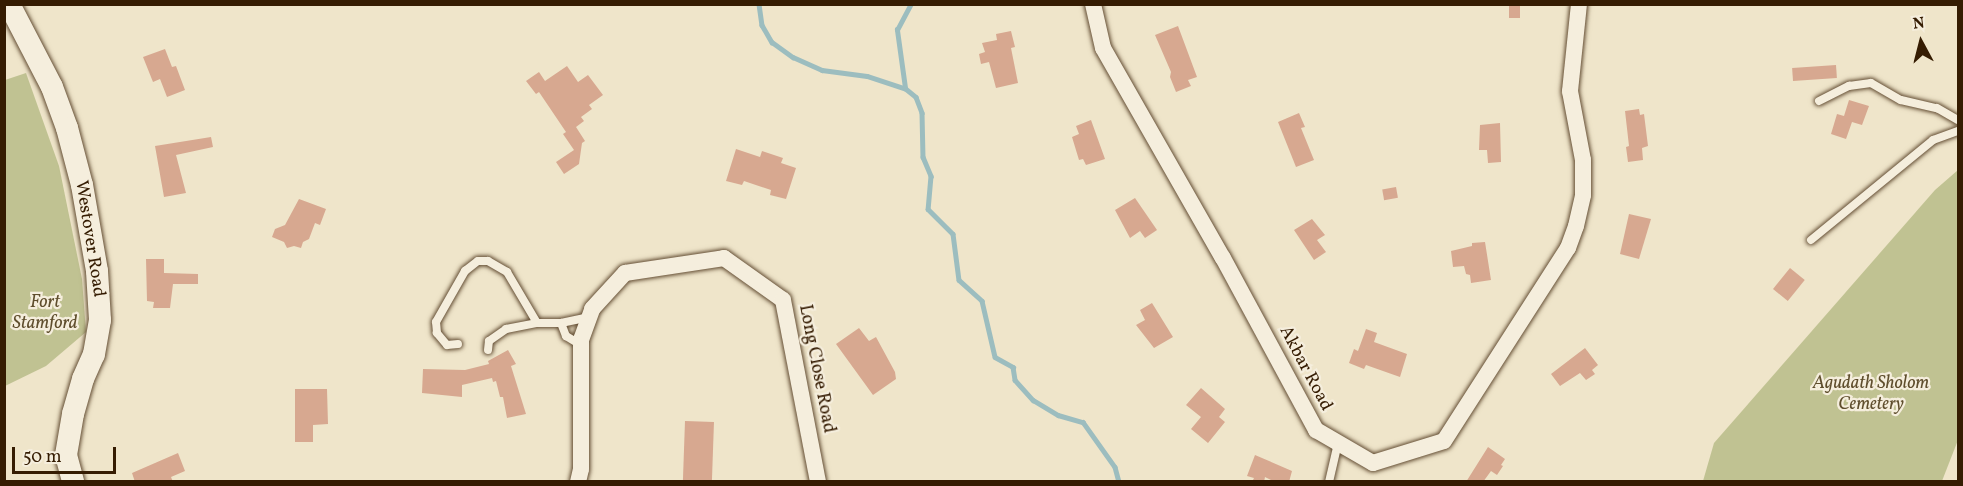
<!DOCTYPE html>
<html>
<head>
<meta charset="utf-8">
<style>
  body { margin:0 }
  #map { position:relative; width:1963px; height:486px; overflow:hidden; background:#efe5ca; font-family:Vollkorn,serif }
  div>[style] { position:absolute }
  [style*='--x'] { left:calc(var(--x)*1px); top:calc(var(--y)*1px); width:calc(var(--w)*1px); rotate:calc(var(--a)*1deg) }
  .green>* { inset:0; background:#c0c292 }
  .stream>* { height:4.5px; margin:-2.25px; padding:0 2.25px; transform-origin:2.25px; border-radius:2.25px; background:#9cbdbf }
  .building>* { inset:0; background:#d7a890; transform-origin:0 0 }
  .roads { filter:drop-shadow(0 0 2px #644e34) drop-shadow(0 0 2px #644e34) }
  .lane>* { height:8px; margin:-4px; padding:0 4px; transform-origin:4px; border-radius:4px; background:#f5eedd }
  .street>* { height:16px; margin:-8px; padding:0 8px; transform-origin:8px; border-radius:8px; background:#f5eedd }
  .secondary>* { height:22px; margin:-11px; padding:0 11px; transform-origin:11px; border-radius:11px; background:#f5eedd }
  span { translate:-50% -50%; white-space:nowrap; text-align:center; line-height:1.15; -webkit-text-stroke:4.5px #f5eedd; paint-order:stroke }
  .street-label { font-size:18px; color:#351c02 }
  .park-label { font-size:18px; color:#5f4e2d; font-style:italic }
  .frame { position:absolute; inset:0; border:6px solid #351c02; pointer-events:none }
  .north { position:absolute; left:1891px; top:12px; width:60px; height:60px; -webkit-text-stroke:4px #f5eedd; paint-order:stroke; rotate:353deg; font-size:16px; font-weight:700; line-height:24px; text-align:center; color:#351c02 }
  .north::after { content:''; display:block; margin:auto; width:21px; height:27px; background:#351c02; clip-path:polygon(50% 0,100% 100%,50% 72%,0 100%) }
  .scale { position:absolute; left:12px; top:447px; width:104px; height:27px; box-sizing:border-box; border:3px solid #351c02; border-top:0; padding-left:8px; font-size:18px; line-height:21px; white-space:nowrap; color:#351c02; -webkit-text-stroke:4px #f5eedd; paint-order:stroke }
</style>
</head>
<body>
<div id="map">
  <div class="green">
    <div style="clip-path:polygon(26px 73px,59px 166px,82px 279px,86px 332px,46px 366px,5px 386px,5px 80px)"></div>
    <div style="clip-path:polygon(1958px 170px,1958px 440px,1942px 481px,1703px 481px,1714px 443px,1935px 190px)"></div>
  </div>
  <div class="stream">
    <div style="--x:759;--y:4;--w:21;--a:82"></div>
    <div style="--x:762;--y:25;--w:20;--a:60"></div>
    <div style="--x:772;--y:42;--w:26;--a:36"></div>
    <div style="--x:793;--y:57;--w:32;--a:24"></div>
    <div style="--x:822;--y:70;--w:45;--a:7.6"></div>
    <div style="--x:867;--y:76;--w:40;--a:18"></div>
    <div style="--x:905;--y:88;--w:14;--a:39"></div>
    <div style="--x:916;--y:97;--w:17;--a:69"></div>
    <div style="--x:922;--y:113;--w:44;--a:88.7"></div>
    <div style="--x:923;--y:157;--w:21;--a:67"></div>
    <div style="--x:931;--y:176;--w:33;--a:95"></div>
    <div style="--x:928;--y:209;--w:35;--a:45"></div>
    <div style="--x:953;--y:234;--w:46;--a:82.6"></div>
    <div style="--x:959;--y:280;--w:31;--a:42"></div>
    <div style="--x:982;--y:301;--w:57;--a:76.9"></div>
    <div style="--x:995;--y:357;--w:21;--a:29"></div>
    <div style="--x:1013;--y:367;--w:13;--a:81"></div>
    <div style="--x:1015;--y:380;--w:27;--a:48"></div>
    <div style="--x:1033;--y:400;--w:29;--a:31"></div>
    <div style="--x:1058;--y:415;--w:26;--a:16"></div>
    <div style="--x:1083;--y:422;--w:55;--a:54.6"></div>
    <div style="--x:1115;--y:467;--w:16;--a:75"></div>
    <div style="--x:905;--y:88;--w:59;--a:-97.9"></div>
    <div style="--x:897;--y:30;--w:30;--a:-62"></div>
  </div>
  <div class="building">
    <div style="left:1509px;top:4px;width:11px;height:14px"></div>
    <div style="clip-path:polygon(1178px 26px,1197px 77px,1188px 80px,1191px 86px,1176px 92px,1170px 77px,1171px 72px,1155px 35px)"></div>
    <div style="clip-path:polygon(1011px 31px,1015px 47px,1011px 48px,1018px 83px,996px 88px,989px 62px,981px 64px,979px 54px,985px 52px,982px 43px,997px 40px,996px 34px)"></div>
    <div style="clip-path:polygon(165px 49px,172px 67px,176px 66px,185px 90px,167px 97px,160px 79px,153px 82px,143px 57px)"></div>
    <div style="left:1836px;top:65px;width:13px;height:44px;rotate:86deg"></div>
    <div style="clip-path:polygon(567px 66px,578px 82px,588px 75px,603px 95px,589px 105px,592px 109px,581px 117px,584px 121px,576px 127px,585px 141px,582px 143px,579px 164px,564px 174px,556px 162px,574px 150px,563px 134px,566px 132px,539px 92px,536px 94px,526px 81px,539px 72px,545px 81px)"></div>
    <div style="clip-path:polygon(1849px 100px,1869px 106px,1862px 125px,1852px 122px,1846px 139px,1831px 134px,1837px 114px,1844px 116px)"></div>
    <div style="clip-path:polygon(1639px 109px,1640px 115px,1644px 114px,1648px 146px,1642px 148px,1643px 160px,1628px 162px,1626px 147px,1629px 146px,1625px 111px)"></div>
    <div style="clip-path:polygon(1299px 113px,1305px 127px,1301px 128px,1314px 160px,1296px 167px,1278px 122px)"></div>
    <div style="clip-path:polygon(1091px 120px,1105px 159px,1086px 165px,1083px 159px,1079px 160px,1072px 137px,1079px 134px,1076px 126px)"></div>
    <div style="clip-path:polygon(1500px 123px,1501px 162px,1488px 163px,1487px 150px,1479px 150px,1480px 125px)"></div>
    <div style="clip-path:polygon(211px 137px,213px 147px,176px 155px,186px 193px,164px 197px,155px 146px)"></div>
    <div style="clip-path:polygon(736px 149px,760px 157px,762px 151px,783px 158px,781px 163px,796px 168px,786px 199px,770px 195px,771px 190px,744px 181px,742px 185px,726px 181px)"></div>
    <div style="left:1396px;top:187px;width:11px;height:14px;rotate:80deg"></div>
    <div style="clip-path:polygon(1135px 198px,1157px 230px,1145px 238px,1140px 231px,1130px 238px,1115px 210px)"></div>
    <div style="clip-path:polygon(299px 199px,326px 209px,320px 225px,315px 223px,309px 239px,303px 242px,301px 248px,294px 246px,287px 248px,284px 242px,272px 237px,275px 229px,285px 225px)"></div>
    <div style="clip-path:polygon(1629px 214px,1651px 219px,1639px 259px,1620px 254px)"></div>
    <div style="clip-path:polygon(1312px 219px,1325px 235px,1317px 240px,1326px 252px,1314px 260px,1294px 230px)"></div>
    <div style="clip-path:polygon(1485px 242px,1491px 280px,1471px 283px,1470px 275px,1466px 274px,1464px 266px,1453px 267px,1451px 251px,1472px 246px,1472px 243px)"></div>
    <div style="clip-path:polygon(146px 259px,164px 259px,164px 273px,198px 274px,198px 284px,173px 284px,170px 308px,153px 308px,154px 302px,147px 301px)"></div>
    <div style="left:1790px;top:268px;width:19px;height:27px;rotate:39deg"></div>
    <div style="clip-path:polygon(1152px 303px,1173px 337px,1154px 348px,1136px 325px,1145px 320px,1140px 310px)"></div>
    <div style="clip-path:polygon(859px 328px,869px 341px,876px 337px,895px 372px,896px 379px,873px 395px,836px 344px)"></div>
    <div style="clip-path:polygon(1366px 329px,1377px 333px,1374px 342px,1407px 354px,1400px 377px,1366px 365px,1364px 369px,1349px 363px,1354px 349px,1358px 351px)"></div>
    <div style="clip-path:polygon(1585px 348px,1598px 365px,1592px 370px,1595px 374px,1586px 380px,1580px 373px,1560px 386px,1551px 374px)"></div>
    <div style="clip-path:polygon(508px 350px,516px 364px,511px 366px,526px 414px,507px 418px,503px 397px,500px 397px,496px 381px,493px 382px,492px 378px,462px 385px,462px 397px,422px 393px,423px 369px,465px 370px,489px 364px,488px 361px)"></div>
    <div style="clip-path:polygon(1201px 388px,1225px 409px,1219px 417px,1225px 422px,1208px 443px,1191px 429px,1201px 417px,1186px 405px)"></div>
    <div style="clip-path:polygon(295px 389px,327px 389px,328px 424px,313px 425px,313px 442px,295px 442px)"></div>
    <div style="left:685px;top:421px;width:29px;height:61px;rotate:2deg"></div>
    <div style="clip-path:polygon(1488px 447px,1505px 459px,1501px 465px,1503px 466px,1497px 475px,1491px 471px,1483px 482px,1466px 482px)"></div>
    <div style="clip-path:polygon(178px 453px,185px 471px,171px 477px,173px 482px,135px 482px,132px 473px)"></div>
    <div style="clip-path:polygon(1255px 455px,1292px 471px,1289px 482px,1275px 482px,1265px 477px,1264px 482px,1252px 482px,1254px 478px,1247px 476px)"></div>
  </div>
  <div class="roads">
    <div class="lane">
      <div style="--x:1819;--y:101;--w:34;--a:-27"></div>
      <div style="--x:1849;--y:86;--w:22;--a:-8"></div>
      <div style="--x:1871;--y:83;--w:34;--a:30"></div>
      <div style="--x:1901;--y:100;--w:37;--a:13"></div>
      <div style="--x:1937;--y:108;--w:24;--a:30"></div>
      <div style="--x:1811;--y:240;--w:158;--a:-39.3"></div>
      <div style="--x:1933;--y:140;--w:27;--a:-20"></div>
      <div style="--x:561;--y:323;--w:14;--a:69"></div>
      <div style="--x:566;--y:336;--w:17;--a:31"></div>
      <div style="--x:458;--y:344;--w:11;--a:175"></div>
      <div style="--x:447;--y:345;--w:16;--a:-130"></div>
      <div style="--x:437;--y:333;--w:11;--a:-95"></div>
      <div style="--x:436;--y:322;--w:59;--a:-60.4"></div>
      <div style="--x:465;--y:271;--w:16;--a:-38"></div>
      <div style="--x:478;--y:261;--w:10;--a:0"></div>
      <div style="--x:488;--y:261;--w:22;--a:30"></div>
      <div style="--x:507;--y:272;--w:59;--a:59.5"></div>
      <div style="--x:537;--y:323;--w:24;--a:0"></div>
      <div style="--x:561;--y:323;--w:29;--a:-12"></div>
      <div style="--x:488;--y:350;--w:9;--a:-84"></div>
      <div style="--x:489;--y:341;--w:21;--a:-35"></div>
      <div style="--x:506;--y:329;--w:32;--a:-11"></div>
      <div style="--x:1329;--y:482;--w:40;--a:-77"></div>
    </div>
    <div class="street">
      <div style="--x:1093;--y:4;--w:45;--a:77.2"></div>
      <div style="--x:1103;--y:48;--w:242;--a:60.3"></div>
      <div style="--x:1223;--y:258;--w:196;--a:61.6"></div>
      <div style="--x:1316;--y:430;--w:66;--a:30.1"></div>
      <div style="--x:1373;--y:463;--w:74;--a:-17.2"></div>
      <div style="--x:1444;--y:441;--w:229;--a:-57.3"></div>
      <div style="--x:1568;--y:248;--w:23;--a:-70"></div>
      <div style="--x:1576;--y:226;--w:32;--a:-77"></div>
      <div style="--x:1583;--y:195;--w:35;--a:-90"></div>
      <div style="--x:1583;--y:160;--w:70;--a:-100.7"></div>
      <div style="--x:1570;--y:91;--w:87;--a:-84.1"></div>
      <div style="--x:578;--y:482;--w:13;--a:-77"></div>
      <div style="--x:581;--y:469;--w:129;--a:-90"></div>
      <div style="--x:581;--y:340;--w:33;--a:-70"></div>
      <div style="--x:592;--y:309;--w:49;--a:-47.5"></div>
      <div style="--x:625;--y:273;--w:100;--a:-8.6"></div>
      <div style="--x:724;--y:258;--w:72;--a:35.4"></div>
      <div style="--x:783;--y:300;--w:185;--a:79.1"></div>
    </div>
    <div class="secondary">
      <div style="--x:9;--y:4;--w:93;--a:62.6"></div>
      <div style="--x:52;--y:87;--w:44;--a:69.9"></div>
      <div style="--x:67;--y:128;--w:59;--a:75.3"></div>
      <div style="--x:82;--y:185;--w:87;--a:80.1"></div>
      <div style="--x:97;--y:271;--w:49;--a:86.5"></div>
      <div style="--x:100;--y:320;--w:35;--a:100"></div>
      <div style="--x:94;--y:354;--w:27;--a:114"></div>
      <div style="--x:83;--y:379;--w:36;--a:106"></div>
      <div style="--x:73;--y:414;--w:42;--a:99.7"></div>
      <div style="--x:66;--y:455;--w:28;--a:75"></div>
    </div>
  </div>
  <div class="street-label">
    <span style="left:89px;top:239px;rotate:81deg">Westover Road</span>
    <span style="left:816px;top:369px;rotate:79deg">Long Close Road</span>
    <span style="left:1305px;top:369px;rotate:62deg">Akbar Road</span>
  </div>
  <div class="park-label">
    <span style="left:45px;top:314px">Fort<br>Stamford</span>
    <span style="left:1871px;top:395px">Agudath Sholom<br>Cemetery</span>
  </div>
  <div class="frame"></div>
  <div class="north">N</div>
  <div class="scale">50 m</div>
</div>
</body>
</html>
